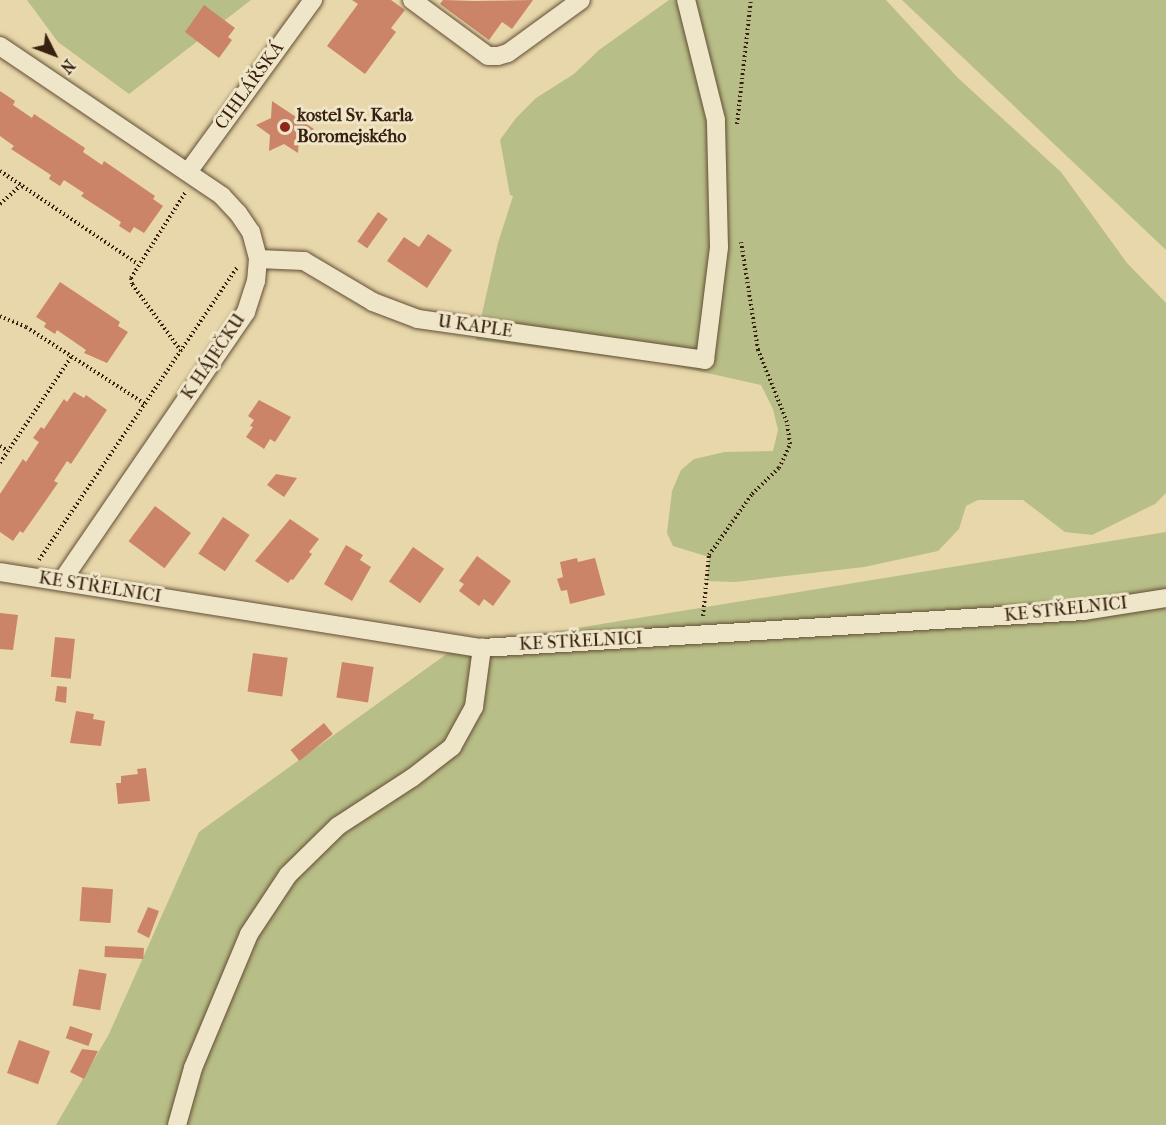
<!DOCTYPE html>
<html>
<head>
<meta charset="utf-8">
<style>
  body { margin:0 }
  #map { position:relative; width:1166px; height:1125px; overflow:hidden; background:#e7d7aa; font-family:"IM FELL French Canon",serif }
  div>[style] { position:absolute }
  [style*='--x'] { left:calc(var(--x)*1px); top:calc(var(--y)*1px); width:calc(var(--w)*1px); rotate:calc(var(--a)*1deg) }
  .green>* { inset:0; background:#b8be87 }
  .building>* { inset:0; background:#cb8467; transform-origin:0 0 }
  .path>* { height:4px; margin-top:-2px; transform-origin:0; background:repeating-linear-gradient(90deg,#38200f 0 1.5px,transparent 0 4.5px) }
  .roads { filter:drop-shadow(0 0 2px #644e36) drop-shadow(0 0 2px #644e36) }
  .street>* { height:18px; margin:-9px; padding:0 9px; transform-origin:9px; border-radius:9px; background:#efe5c8 }
  .dots>* { width:16px; height:16px; translate:-50% -50%; box-sizing:border-box; border:3px solid #efe5c8; border-radius:50% }
  span { translate:-50% -50%; white-space:nowrap; text-align:center; line-height:1.15; -webkit-text-stroke:6px #efe5c8; paint-order:stroke }
  .street-label { font-size:18px; color:#38200f }
  .poi-label { font-size:18px; color:#38200f; font-weight:700 }
  .left { translate:0 -50%; text-align:left }
  .north { position:absolute; left:24px; top:24px; width:60px; height:60px; -webkit-text-stroke:4px #efe5c8; paint-order:stroke; rotate:132deg; font-size:16px; font-weight:700; line-height:24px; text-align:center; color:#38200f }
  .north::after { content:''; display:block; margin:auto; width:21px; height:27px; background:#38200f; clip-path:polygon(50% 0,100% 100%,50% 72%,0 100%) }
</style>
</head>
<body>
<div id="map">
  <div class="green">
    <div style="clip-path:polygon(27px 0,251px 0,129px 94px,58px 42px)"></div>
    <div style="clip-path:polygon(669px 0,886px 0,958px 78px,1061px 172px,1127px 263px,1166px 303px,1166px 493px,1155px 504px,1092px 535px,1065px 532px,1023px 500px,978px 500px,966px 506px,959px 529px,938px 551px,864px 567px,735px 582px,707px 581px,709px 557px,673px 546px,667px 533px,672px 491px,681px 470px,694px 459px,725px 452px,773px 451px,778px 430px,773px 409px,761px 385px,662px 363px,476px 340px,498px 243px,513px 196px,510px 195px,500px 140px,516px 118px,536px 98px,574px 74px,599px 50px)"></div>
    <div style="clip-path:polygon(902px 0,1166px 0,1166px 250px)"></div>
    <div style="clip-path:polygon(1166px 532px,1166px 1125px,56px 1125px,109px 1034px,199px 832px,455px 648px)"></div>
  </div>
  <div class="building">
    <div style="clip-path:polygon(352px 0,391px 0,405px 10px,391px 28px,396px 32px,365px 74px,327px 46px,358px 4px)"></div>
    <div style="clip-path:polygon(443px 0,474px 1px,533px 0,512px 29px,502px 22px,489px 40px,440px 4px)"></div>
    <div style="clip-path:polygon(204px 5px,235px 28px,228px 37px,232px 40px,219px 58px,185px 32px)"></div>
    <div style="clip-path:polygon(0 91px,15px 101px,13px 105px,32px 118px,34px 114px,85px 148px,83px 152px,102px 165px,104px 161px,155px 196px,153px 199px,163px 206px,144px 233px,134px 227px,130px 233px,119px 226px,121px 222px,81px 196px,84px 193px,64px 180px,60px 186px,49px 179px,51px 175px,11px 149px,14px 146px,0 136px)"></div>
    <div style="clip-path:polygon(272px 101px,314px 129px,299px 137px,298px 153px,284px 144px,269px 151px,270px 135px,256px 125px,271px 118px)"></div>
    <div style="left:378px;top:212px;width:12px;height:36px;rotate:35deg"></div>
    <div style="clip-path:polygon(428px 234px,452px 250px,427px 288px,387px 261px,404px 237px,419px 247px)"></div>
    <div style="clip-path:polygon(60px 282px,120px 322px,118px 326px,128px 332px,107px 363px,84px 353px,86px 350px,57px 330px,55px 334px,44px 327px,46px 323px,36px 317px)"></div>
    <div style="clip-path:polygon(74px 392px,84px 398px,86px 395px,107px 410px,71px 464px,67px 461px,54px 481px,58px 483px,23px 533px,20px 531px,13px 541px,0 532px,0 494px,23px 459px,26px 462px,39px 442px,33px 438px,41px 427px,44px 429px,64px 399px,67px 402px)"></div>
    <div style="clip-path:polygon(259px 400px,291px 417px,275px 442px,270px 439px,264px 449px,246px 437px,253px 427px,250px 426px,254px 420px,248px 416px)"></div>
    <div style="clip-path:polygon(276px 474px,297px 478px,284px 497px,267px 485px)"></div>
    <div style="left:155px;top:506px;width:45px;height:44px;rotate:37deg"></div>
    <div style="left:223px;top:517px;width:32px;height:44px;rotate:34deg"></div>
    <div style="clip-path:polygon(290px 519px,319px 539px,309px 552px,312px 554px,293px 580px,291px 579px,288px 583px,255px 561px)"></div>
    <div style="clip-path:polygon(346px 545px,363px 555px,360px 560px,371px 567px,352px 601px,324px 584px)"></div>
    <div style="left:413px;top:547px;width:38px;height:42px;rotate:35deg"></div>
    <div style="clip-path:polygon(477px 556px,511px 581px,493px 606px,484px 599px,479px 606px,459px 591px,464px 584px,459px 581px)"></div>
    <div style="clip-path:polygon(577px 558px,578px 562px,595px 558px,605px 595px,570px 604px,567px 590px,561px 591px,557px 579px,563px 577px,560px 562px)"></div>
    <div style="clip-path:polygon(0 613px,18px 615px,13px 650px,0 649px)"></div>
    <div style="left:55px;top:637px;width:20px;height:40px;rotate:6deg"></div>
    <div style="left:253px;top:653px;width:35px;height:39px;rotate:8deg"></div>
    <div style="left:342px;top:662px;width:32px;height:36px;rotate:9deg"></div>
    <div style="clip-path:polygon(57px 686px,67px 687px,66px 703px,55px 701px)"></div>
    <div style="clip-path:polygon(76px 711px,94px 714px,93px 719px,105px 721px,101px 746px,70px 743px)"></div>
    <div style="left:324px;top:723px;width:14px;height:43px;rotate:51deg"></div>
    <div style="clip-path:polygon(146px 768px,150px 801px,118px 804px,116px 783px,121px 783px,121px 776px,138px 774px,137px 769px)"></div>
    <div style="left:82px;top:887px;width:31px;height:34px;rotate:4deg"></div>
    <div style="clip-path:polygon(148px 907px,159px 911px,149px 938px,137px 932px)"></div>
    <div style="left:105px;top:946px;width:39px;height:11px;rotate:3deg"></div>
    <div style="left:79px;top:969px;width:28px;height:37px;rotate:10deg"></div>
    <div style="left:70px;top:1026px;width:24px;height:13px;rotate:19deg"></div>
    <div style="left:19px;top:1040px;width:33px;height:35px;rotate:20deg"></div>
    <div style="clip-path:polygon(82px 1049px,98px 1051px,84px 1079px,70px 1072px)"></div>
  </div>
  <div class="path">
    <div style="--x:737;--y:124;--w:125;--a:-83.6"></div>
    <div style="--x:0;--y:171;--w:166;--a:34"></div>
    <div style="--x:0;--y:204;--w:28;--a:-42"></div>
    <div style="--x:0;--y:316;--w:28;--a:23"></div>
    <div style="--x:26;--y:327;--w:142;--a:32.9"></div>
    <div style="--x:181;--y:351;--w:83;--a:-126.2"></div>
    <div style="--x:132;--y:284;--w:6;--a:-99"></div>
    <div style="--x:131;--y:278;--w:101;--a:-57.6"></div>
    <div style="--x:0;--y:446;--w:9;--a:32"></div>
    <div style="--x:0;--y:463;--w:129;--a:-56.1"></div>
    <div style="--x:39;--y:560;--w:353;--a:-55.9"></div>
    <div style="--x:703;--y:616;--w:61;--a:-84.4"></div>
    <div style="--x:709;--y:555;--w:75;--a:-54.8"></div>
    <div style="--x:752;--y:494;--w:37;--a:-44"></div>
    <div style="--x:779;--y:468;--w:26;--a:-65"></div>
    <div style="--x:790;--y:444;--w:22;--a:-98"></div>
    <div style="--x:787;--y:422;--w:78;--a:-111.9"></div>
    <div style="--x:758;--y:350;--w:109;--a:-98.9"></div>
  </div>
  <div class="roads">
    <div class="street">
      <div style="--x:412;--y:0;--w:94;--a:36.4"></div>
      <div style="--x:488;--y:56;--w:10;--a:0"></div>
      <div style="--x:498;--y:56;--w:10;--a:-17"></div>
      <div style="--x:508;--y:53;--w:90;--a:-36"></div>
      <div style="--x:0;--y:46;--w:268;--a:34"></div>
      <div style="--x:222;--y:196;--w:23;--a:47"></div>
      <div style="--x:238;--y:213;--w:23;--a:56"></div>
      <div style="--x:251;--y:232;--w:28;--a:75"></div>
      <div style="--x:258;--y:259;--w:22;--a:95"></div>
      <div style="--x:256;--y:281;--w:33;--a:108"></div>
      <div style="--x:246;--y:312;--w:326;--a:124.4"></div>
      <div style="--x:188;--y:172;--w:213;--a:-54"></div>
      <div style="--x:258;--y:259;--w:46;--a:2.5"></div>
      <div style="--x:304;--y:261;--w:80;--a:30.7"></div>
      <div style="--x:373;--y:302;--w:48;--a:20.7"></div>
      <div style="--x:418;--y:319;--w:290;--a:8.1"></div>
      <div style="--x:705;--y:360;--w:114;--a:-82.9"></div>
      <div style="--x:719;--y:247;--w:127;--a:-91.4"></div>
      <div style="--x:716;--y:120;--w:124;--a:-104"></div>
      <div style="--x:0;--y:572;--w:488;--a:9"></div>
      <div style="--x:482;--y:648;--w:603;--a:-3.52"></div>
      <div style="--x:1084;--y:611;--w:83;--a:-9"></div>
      <div style="--x:177;--y:1125;--w:59;--a:-74.3"></div>
      <div style="--x:193;--y:1068;--w:145;--a:-67.3"></div>
      <div style="--x:249;--y:934;--w:71;--a:-56.5"></div>
      <div style="--x:288;--y:875;--w:70;--a:-44.4"></div>
      <div style="--x:338;--y:826;--w:88;--a:-33"></div>
      <div style="--x:412;--y:778;--w:51;--a:-37.8"></div>
      <div style="--x:452;--y:747;--w:46;--a:-61.2"></div>
      <div style="--x:474;--y:707;--w:60;--a:-82.3"></div>
    </div>
  </div>
  <div class="dots">
    <div style="left:285px;top:127px;background:#8f2418"></div>
  </div>
  <div class="street-label">
    <span style="left:250px;top:86px;rotate:-54deg">CIHLÁŘSKÁ</span>
    <span style="left:475px;top:327px;rotate:8deg">U KAPLE</span>
    <span style="left:214px;top:357px;rotate:-56deg">K HÁJEČKU</span>
    <span style="left:100px;top:588px;rotate:9deg">KE STŘELNICI</span>
    <span style="left:1066px;top:610px;rotate:-6deg">KE STŘELNICI</span>
    <span style="left:581px;top:642px;rotate:-3deg">KE STŘELNICI</span>
  </div>
  <div class="poi-label">
    <span class="left" style="left:297px;top:127px">kostel Sv. Karla<br>Boromejského</span>
  </div>
  <div class="north">N</div>
</div>
</body>
</html>
